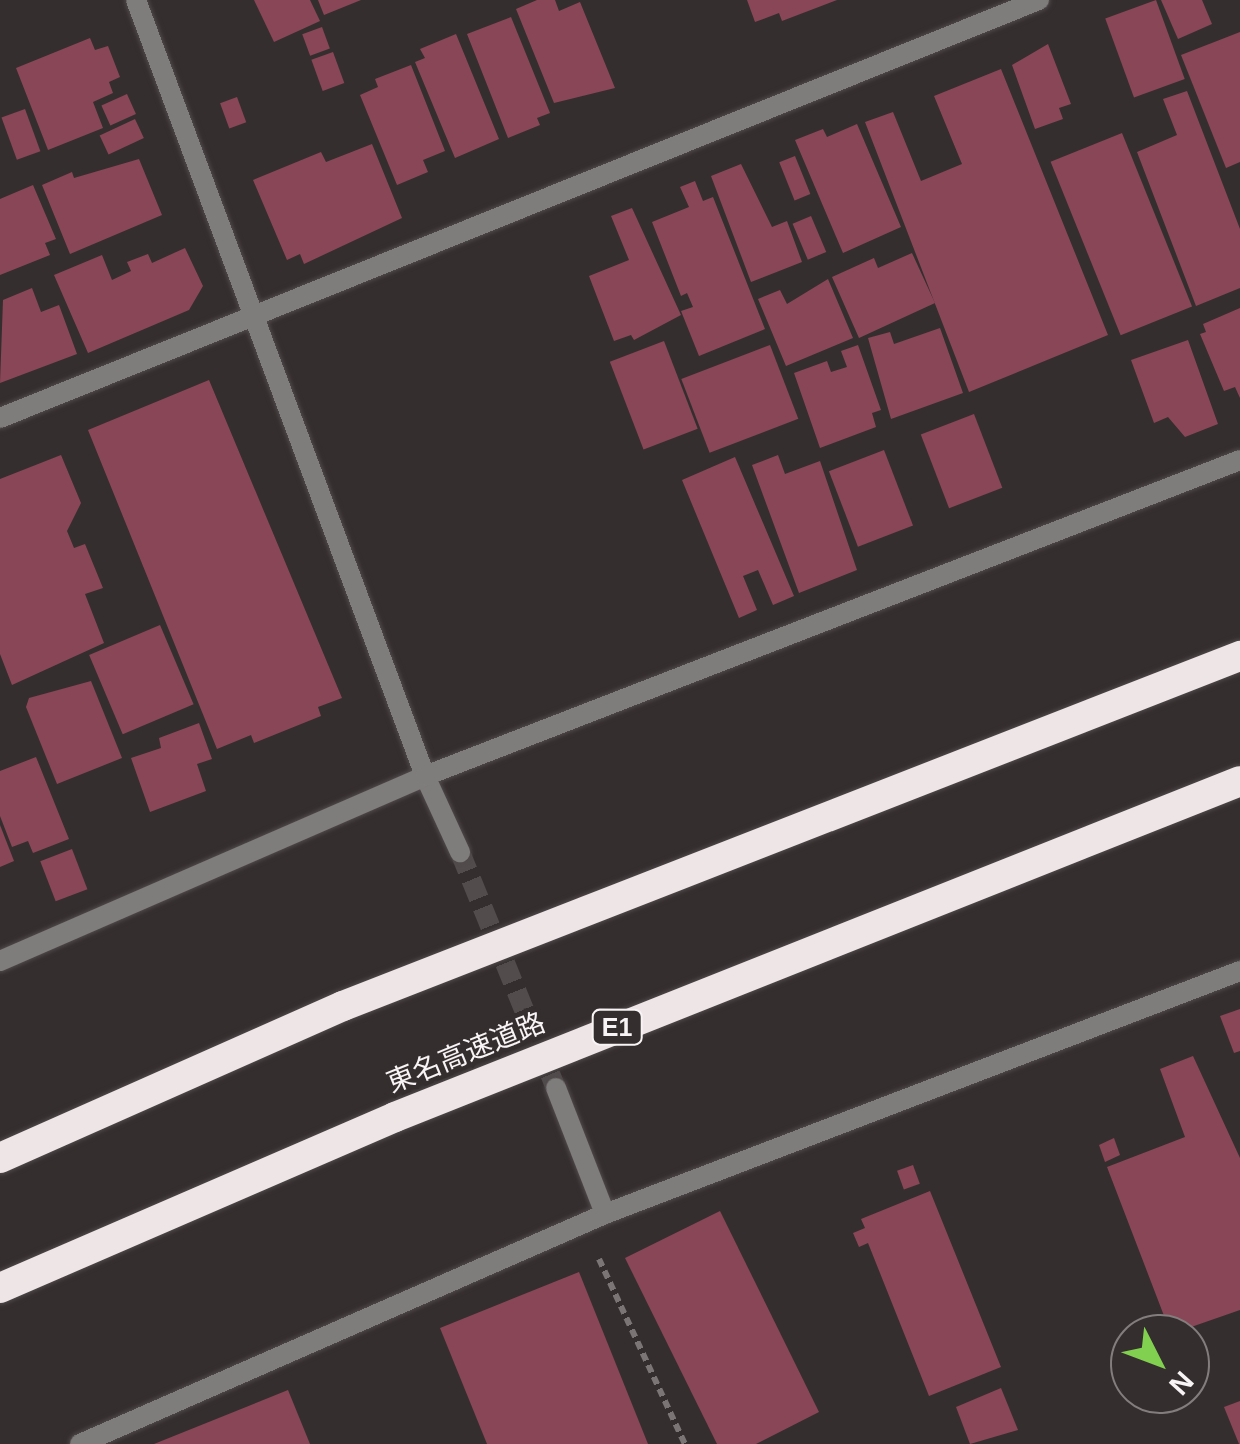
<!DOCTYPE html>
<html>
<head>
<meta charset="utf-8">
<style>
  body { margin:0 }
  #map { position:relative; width:1240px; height:1444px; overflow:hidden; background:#352e2f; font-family:Helvetica,"Noto Sans JP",sans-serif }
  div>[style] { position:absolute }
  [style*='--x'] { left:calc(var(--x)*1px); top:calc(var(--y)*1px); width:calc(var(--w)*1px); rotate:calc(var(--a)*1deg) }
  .building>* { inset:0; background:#894657; transform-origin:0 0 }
  .minor-tunnel>* { height:20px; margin-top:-10px; transform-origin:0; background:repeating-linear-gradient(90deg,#524c4d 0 20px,transparent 0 30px) }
  .path>* { height:6px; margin-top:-3px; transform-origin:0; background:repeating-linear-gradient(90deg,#7b7576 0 8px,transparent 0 13px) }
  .roads { filter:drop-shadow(0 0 2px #504a4b) drop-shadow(0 0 2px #504a4b) }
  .minor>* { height:20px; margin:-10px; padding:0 10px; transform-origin:10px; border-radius:10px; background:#7f7c7c }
  .motorway>* { height:30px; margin:-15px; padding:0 15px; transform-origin:15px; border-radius:15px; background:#eee5e7 }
  span { translate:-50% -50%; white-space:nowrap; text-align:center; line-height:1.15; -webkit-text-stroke:8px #352e2f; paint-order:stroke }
  .shield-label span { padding:2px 8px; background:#352e2f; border:2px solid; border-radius:8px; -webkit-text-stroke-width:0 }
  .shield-label { font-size:25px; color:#f8f3f4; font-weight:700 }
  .street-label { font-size:28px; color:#f8f3f4 }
  .north { position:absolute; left:1110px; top:1314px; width:100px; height:100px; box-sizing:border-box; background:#352e2f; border:2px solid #837d7e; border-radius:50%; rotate:132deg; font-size:28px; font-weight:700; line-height:40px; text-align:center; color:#f8f3f4 }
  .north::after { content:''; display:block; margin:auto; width:35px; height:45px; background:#81d050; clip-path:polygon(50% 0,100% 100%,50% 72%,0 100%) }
</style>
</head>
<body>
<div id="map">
  <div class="building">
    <div style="clip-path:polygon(254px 0,310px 0,320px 21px,274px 42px)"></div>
    <div style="clip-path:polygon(318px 0,361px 0,324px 15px)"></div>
    <div style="clip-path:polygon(537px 0,555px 0,559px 11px,580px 2px,615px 88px,554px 103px,516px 9px)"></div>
    <div style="clip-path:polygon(747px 0,837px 0,782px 21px,779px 13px,755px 22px)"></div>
    <div style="left:1156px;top:0;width:84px;height:54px;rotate:70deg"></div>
    <div style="clip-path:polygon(1161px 0,1202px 0,1212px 24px,1178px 39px)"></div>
    <div style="clip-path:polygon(511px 17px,550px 113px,537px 118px,540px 125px,508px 138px,467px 34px)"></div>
    <div style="left:322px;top:27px;width:23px;height:21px;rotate:70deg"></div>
    <div style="clip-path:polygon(1240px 32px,1240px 162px,1226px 168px,1181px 55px)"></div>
    <div style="clip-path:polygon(456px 34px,499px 139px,455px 158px,415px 62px,425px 58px,420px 49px)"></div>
    <div style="clip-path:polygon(90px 38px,95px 50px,108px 46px,120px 77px,109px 82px,113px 93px,93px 102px,103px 128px,48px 150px,16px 68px)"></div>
    <div style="clip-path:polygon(1048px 44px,1071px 104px,1059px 108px,1063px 119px,1035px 129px,1012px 65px)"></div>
    <div style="left:333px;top:52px;width:33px;height:23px;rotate:70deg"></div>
    <div style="clip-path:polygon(411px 65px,445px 151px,423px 160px,428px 172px,397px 185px,360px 95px,378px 87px,375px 79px)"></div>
    <div style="clip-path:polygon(1001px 69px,1108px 335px,969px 392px,865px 122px,893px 112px,921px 181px,962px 164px,934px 96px)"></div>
    <div style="clip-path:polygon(1187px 91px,1240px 229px,1240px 288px,1196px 306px,1137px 152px,1177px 135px,1163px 99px)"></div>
    <div style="left:127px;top:94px;width:22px;height:28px;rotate:66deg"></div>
    <div style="left:237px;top:97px;width:27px;height:18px;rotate:70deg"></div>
    <div style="left:25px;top:109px;width:45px;height:25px;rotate:70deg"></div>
    <div style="left:135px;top:119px;width:21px;height:39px;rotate:65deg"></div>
    <div style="clip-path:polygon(857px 124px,901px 227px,843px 253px,795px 140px,823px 129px,827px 137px)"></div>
    <div style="left:1122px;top:133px;width:187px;height:77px;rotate:68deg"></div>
    <div style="clip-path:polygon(372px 144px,402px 218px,304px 264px,300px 254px,287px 260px,253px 180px,321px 152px,326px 162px)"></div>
    <div style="left:795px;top:156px;width:41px;height:17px;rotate:68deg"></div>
    <div style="clip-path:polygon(139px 159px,162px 215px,70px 254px,42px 185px,72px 172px,74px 178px)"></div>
    <div style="clip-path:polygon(741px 164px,772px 227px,787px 221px,802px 262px,751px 282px,711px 176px)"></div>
    <div style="clip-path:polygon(695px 181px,703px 201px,713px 197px,765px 329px,699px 356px,681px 311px,693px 307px,687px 293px,681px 296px,652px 222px,689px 207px,680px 187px)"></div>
    <div style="clip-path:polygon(33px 185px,56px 239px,45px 243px,50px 255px,0 275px,0 199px)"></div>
    <div style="clip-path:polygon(632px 208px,681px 315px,634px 340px,631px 335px,614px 341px,589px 276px,629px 260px,611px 216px)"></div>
    <div style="left:811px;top:216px;width:39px;height:20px;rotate:67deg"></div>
    <div style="clip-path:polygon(185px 248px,203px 286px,189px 310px,88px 353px,54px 275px,102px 255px,112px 280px,131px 271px,127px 262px,148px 254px,152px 263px)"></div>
    <div style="clip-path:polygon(912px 253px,935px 303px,859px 338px,832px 277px,874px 258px,878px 268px)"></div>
    <div style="clip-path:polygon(828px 279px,853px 338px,786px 366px,758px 299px,780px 290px,787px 304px)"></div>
    <div style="clip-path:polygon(32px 288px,41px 312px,59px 305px,77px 354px,0 383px,3px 300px)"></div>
    <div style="clip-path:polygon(1240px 308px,1240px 398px,1235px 387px,1224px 391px,1200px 334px,1206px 332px,1203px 324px)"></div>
    <div style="clip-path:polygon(940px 328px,963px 393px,891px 419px,868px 338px,890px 332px,894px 344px)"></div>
    <div style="clip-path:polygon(1188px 340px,1218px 424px,1185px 437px,1168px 417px,1154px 423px,1131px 360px)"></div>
    <div style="left:664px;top:341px;width:94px;height:58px;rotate:69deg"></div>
    <div style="left:770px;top:345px;width:79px;height:95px;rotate:69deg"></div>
    <div style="clip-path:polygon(858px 345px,881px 410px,872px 413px,876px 427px,820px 448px,794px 373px,827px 361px,831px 372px,847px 367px,841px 351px)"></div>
    <div style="clip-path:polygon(209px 380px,342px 698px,318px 707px,321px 716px,254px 743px,251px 735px,217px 749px,88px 430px)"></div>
    <div style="left:974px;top:414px;width:79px;height:57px;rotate:69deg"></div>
    <div style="left:884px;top:450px;width:81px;height:59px;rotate:69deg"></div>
    <div style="clip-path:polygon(61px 455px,81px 503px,67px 531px,74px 548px,85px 544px,103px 588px,85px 594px,104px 643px,12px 685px,0 654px,0 479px)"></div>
    <div style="clip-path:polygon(778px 455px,785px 474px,820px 461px,857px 570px,799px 593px,752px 465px)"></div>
    <div style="clip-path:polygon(735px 457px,794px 596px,773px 605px,758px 570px,743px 576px,757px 610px,739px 618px,682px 480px)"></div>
    <div style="left:160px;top:625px;width:86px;height:77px;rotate:67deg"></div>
    <div style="clip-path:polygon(91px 681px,122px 758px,57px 784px,26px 707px,29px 698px)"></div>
    <div style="clip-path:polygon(199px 723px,212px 759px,197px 764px,206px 791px,150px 812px,131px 758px,161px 748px,159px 738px)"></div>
    <div style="clip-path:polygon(36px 757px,69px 839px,33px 853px,28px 841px,12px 847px,0 816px,0 771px)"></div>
    <div style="clip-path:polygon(0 825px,14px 861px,0 867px)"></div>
    <div style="left:72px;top:849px;width:43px;height:34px;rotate:69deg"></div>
    <div style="clip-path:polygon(1240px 1009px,1240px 1051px,1234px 1053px,1220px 1016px)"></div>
    <div style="clip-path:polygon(1193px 1056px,1240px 1158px,1240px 1310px,1171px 1334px,1107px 1167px,1185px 1137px,1160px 1069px)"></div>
    <div style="clip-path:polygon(1114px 1138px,1120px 1155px,1105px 1162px,1099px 1145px)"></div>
    <div style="left:913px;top:1165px;width:20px;height:17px;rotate:70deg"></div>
    <div style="clip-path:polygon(930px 1191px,1001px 1367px,929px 1396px,868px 1243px,859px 1247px,853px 1233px,865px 1228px,861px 1219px)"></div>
    <div style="clip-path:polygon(720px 1211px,819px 1412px,756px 1444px,717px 1444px,625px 1258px)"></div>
    <div style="clip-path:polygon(579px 1272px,648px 1444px,487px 1444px,440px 1328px)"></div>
    <div style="clip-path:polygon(1001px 1388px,1018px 1430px,970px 1444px,956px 1407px)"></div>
    <div style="clip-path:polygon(288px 1390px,310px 1444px,154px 1444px)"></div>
    <div style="clip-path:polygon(1240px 1401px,1240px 1444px,1239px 1444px,1224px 1407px)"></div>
  </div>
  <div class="minor-tunnel">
    <div style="--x:460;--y:852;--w:255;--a:67.9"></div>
  </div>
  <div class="path">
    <div style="--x:599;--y:1259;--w:204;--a:65.1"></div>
  </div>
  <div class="roads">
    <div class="minor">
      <div style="--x:136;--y:0;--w:828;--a:69.57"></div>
      <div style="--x:425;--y:776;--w:84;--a:65.3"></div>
      <div style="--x:0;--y:418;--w:1120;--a:-21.92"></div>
      <div style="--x:0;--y:961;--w:464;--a:-23.5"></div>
      <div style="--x:425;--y:776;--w:874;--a:-21.19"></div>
      <div style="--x:556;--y:1088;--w:135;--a:68.7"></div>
      <div style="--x:80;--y:1444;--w:573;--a:-23.66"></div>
      <div style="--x:605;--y:1214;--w:680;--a:-20.94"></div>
    </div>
    <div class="motorway">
      <div style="--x:0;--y:1158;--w:375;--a:-23.9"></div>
      <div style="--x:343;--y:1006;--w:963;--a:-21.32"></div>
      <div style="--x:0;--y:1288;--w:430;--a:-23.4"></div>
      <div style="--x:395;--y:1117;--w:909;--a:-21.68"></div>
    </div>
  </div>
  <div class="shield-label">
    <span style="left:617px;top:1027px">E1</span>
  </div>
  <div class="street-label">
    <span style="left:466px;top:1053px;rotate:-22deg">東名高速道路</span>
  </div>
  <div class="north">N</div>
</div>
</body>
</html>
